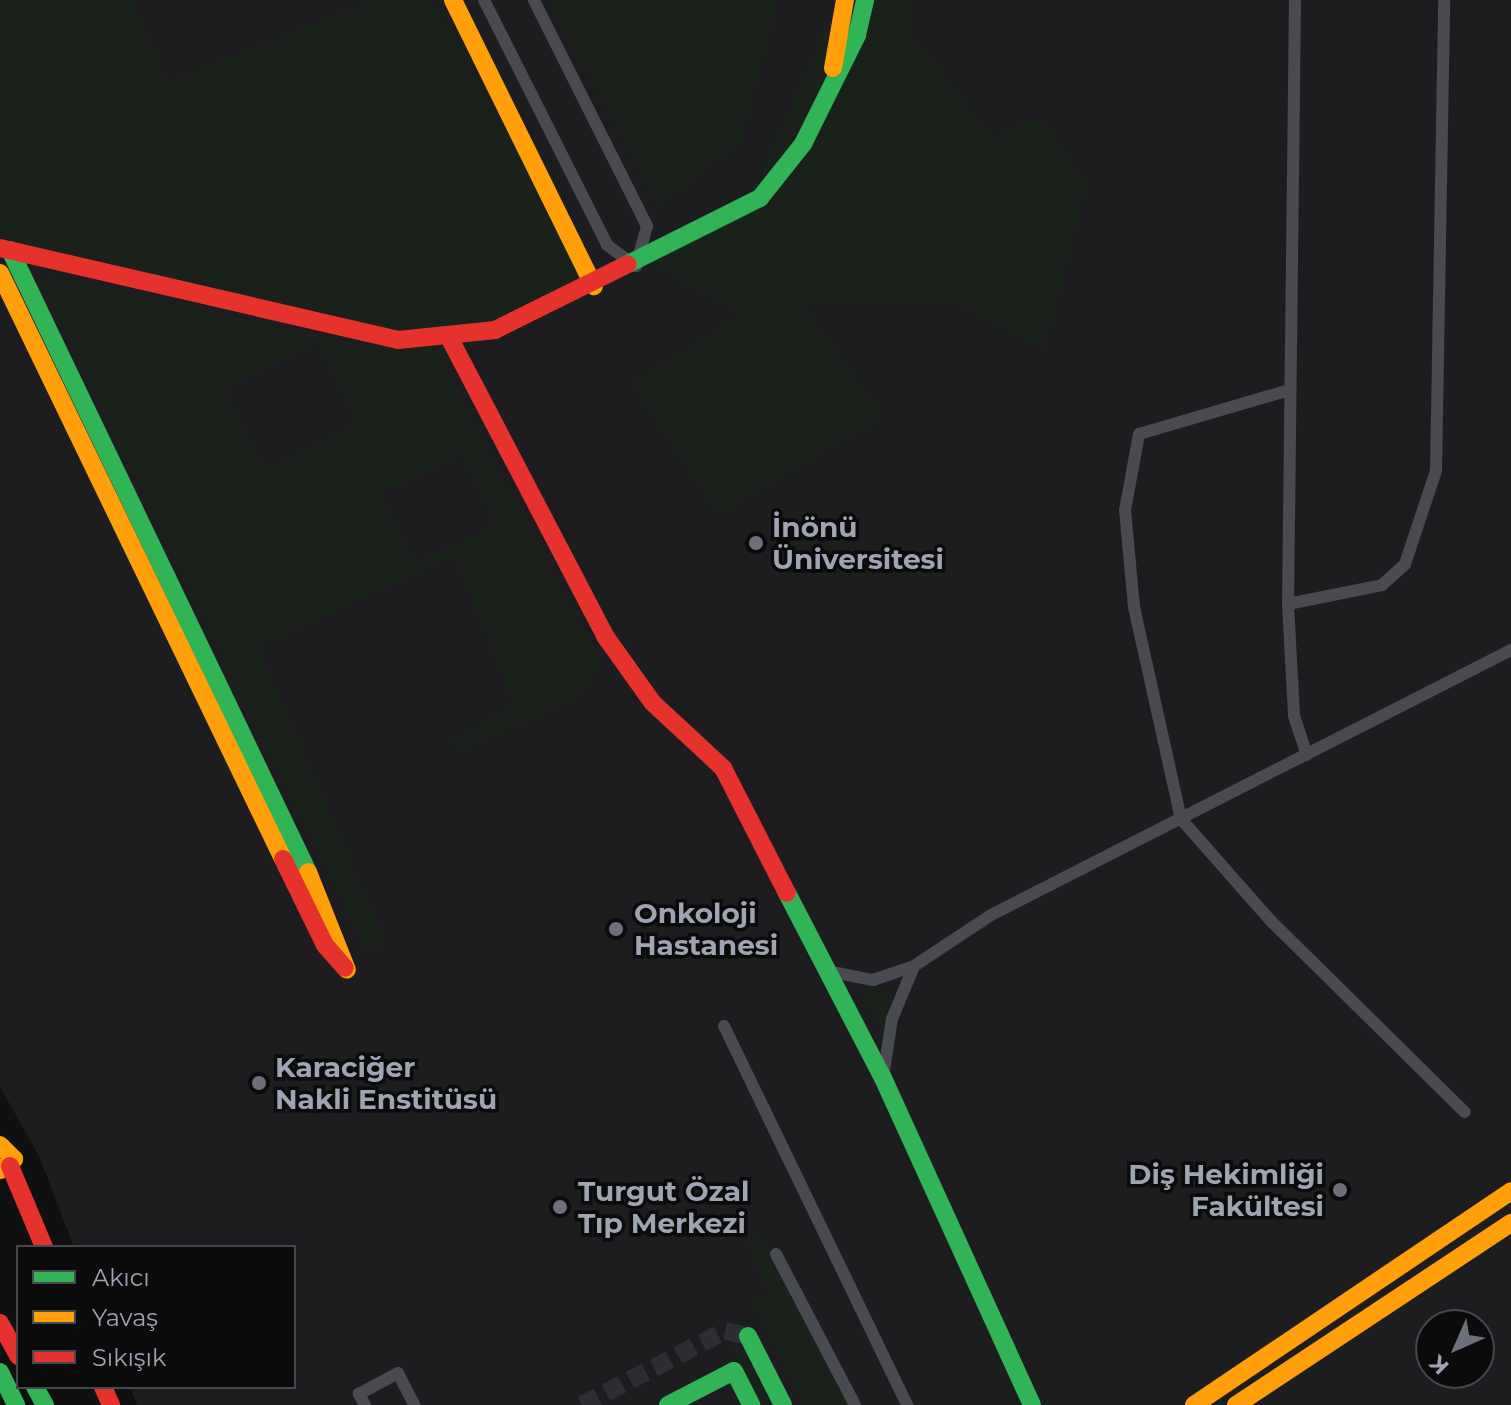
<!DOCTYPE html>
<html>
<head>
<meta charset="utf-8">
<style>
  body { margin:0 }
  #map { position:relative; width:1511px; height:1405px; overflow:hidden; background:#101011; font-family:Montserrat,sans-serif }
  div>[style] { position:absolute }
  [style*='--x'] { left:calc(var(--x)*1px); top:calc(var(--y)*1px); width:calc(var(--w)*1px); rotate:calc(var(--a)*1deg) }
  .built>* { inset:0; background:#1d1d1f }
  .green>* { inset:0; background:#1a211b }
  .secondary-tunnel>* { height:18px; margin-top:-9px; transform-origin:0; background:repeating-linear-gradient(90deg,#2d2e31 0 18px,transparent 0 27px) }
  .street>* { height:12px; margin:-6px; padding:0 6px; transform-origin:6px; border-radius:6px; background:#4a4b50 }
  .fast>* { height:18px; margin:-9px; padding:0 9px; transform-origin:9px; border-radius:9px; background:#30b455 }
  .slow>* { height:18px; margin:-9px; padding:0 9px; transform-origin:9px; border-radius:9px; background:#ff9f0a }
  .jam>* { height:18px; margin:-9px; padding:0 9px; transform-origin:9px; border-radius:9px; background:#e5322d }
  .dots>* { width:22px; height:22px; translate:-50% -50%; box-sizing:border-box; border:4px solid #0b0b0c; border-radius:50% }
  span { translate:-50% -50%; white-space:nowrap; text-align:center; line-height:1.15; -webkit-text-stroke:7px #0b0b0c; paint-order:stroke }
  .poi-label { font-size:28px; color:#9fa4b3; font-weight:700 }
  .left { translate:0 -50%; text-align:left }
  .right { translate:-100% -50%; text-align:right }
  .legend { position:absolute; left:16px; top:1245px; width:280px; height:144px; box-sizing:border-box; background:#0b0b0c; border:2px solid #46484f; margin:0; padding:10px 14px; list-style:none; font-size:24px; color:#9fa4b3 }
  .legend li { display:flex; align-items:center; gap:16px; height:40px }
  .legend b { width:40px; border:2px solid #46484f }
  .north { position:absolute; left:1415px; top:1309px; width:80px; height:80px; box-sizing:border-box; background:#0b0b0c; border:2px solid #46484f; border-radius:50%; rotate:225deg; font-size:22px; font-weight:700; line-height:32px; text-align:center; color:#9fa4b3 }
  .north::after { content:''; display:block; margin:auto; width:28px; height:36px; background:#6d707a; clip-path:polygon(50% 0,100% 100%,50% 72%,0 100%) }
</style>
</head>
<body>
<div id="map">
  <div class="built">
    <div style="clip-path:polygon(evenodd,0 0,1511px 0,1511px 1405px,137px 1405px,130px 1387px,294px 1387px,294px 1247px,74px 1247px,39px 1156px,0 1087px,0 0,1431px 1325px,1479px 1325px,1479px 1373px,1431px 1373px,1431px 1325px)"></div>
  </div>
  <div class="green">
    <div style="clip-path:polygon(evenodd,0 0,131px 0,168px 81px,373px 0,431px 0,594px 286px,442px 363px,601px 663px,583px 695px,468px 749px,446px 744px,514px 704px,455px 556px,258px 647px,386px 941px,379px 951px,366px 950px,41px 281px,51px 276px,437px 362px,0 246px,0 0,318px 343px,358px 424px,266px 470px,225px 388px,318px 343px,0 0,462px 455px,495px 525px,415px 563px,382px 493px,462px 455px)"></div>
    <div style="clip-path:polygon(550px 0,778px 0,741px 142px,659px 208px)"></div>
    <div style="clip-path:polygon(837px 0,911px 0,914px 37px,992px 136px,1041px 118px,1087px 183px,1045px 350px,957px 304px,802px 303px,884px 417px,719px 515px,631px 383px,739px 315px,646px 261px,747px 208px)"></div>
    <div style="clip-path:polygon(858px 988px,894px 990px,882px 1035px)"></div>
    <div style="clip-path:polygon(760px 1233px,850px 1405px,803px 1405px,752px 1301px,768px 1292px,745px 1240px)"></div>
    <div style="clip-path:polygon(738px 1342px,770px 1405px,760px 1405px,731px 1346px)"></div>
  </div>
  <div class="secondary-tunnel">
    <div style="--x:582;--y:1405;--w:161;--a:-27.4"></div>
    <div style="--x:725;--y:1331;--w:24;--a:12"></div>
  </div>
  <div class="street">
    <div style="--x:484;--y:0;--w:274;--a:63.3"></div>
    <div style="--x:607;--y:245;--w:36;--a:36"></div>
    <div style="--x:636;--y:266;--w:41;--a:-74.6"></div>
    <div style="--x:647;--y:226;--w:253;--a:-116.6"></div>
    <div style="--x:1295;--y:0;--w:604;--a:90.66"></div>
    <div style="--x:1288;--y:604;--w:112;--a:86.9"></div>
    <div style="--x:1294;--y:716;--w:41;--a:71.6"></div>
    <div style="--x:1286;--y:391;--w:153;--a:163.7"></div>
    <div style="--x:1139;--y:434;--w:77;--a:100.4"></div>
    <div style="--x:1125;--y:510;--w:97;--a:84.7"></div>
    <div style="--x:1134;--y:607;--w:217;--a:77.5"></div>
    <div style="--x:1181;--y:819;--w:136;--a:48.6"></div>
    <div style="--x:1271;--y:921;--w:272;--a:44.6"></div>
    <div style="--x:1288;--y:604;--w:96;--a:-11.4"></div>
    <div style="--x:1382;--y:585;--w:31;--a:-42"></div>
    <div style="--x:1405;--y:564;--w:98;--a:-71.6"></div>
    <div style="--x:1436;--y:471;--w:471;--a:-89"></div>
    <div style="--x:827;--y:971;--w:47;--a:11.1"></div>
    <div style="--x:873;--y:980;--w:43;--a:-18.9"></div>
    <div style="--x:914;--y:966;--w:92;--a:-33.5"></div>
    <div style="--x:991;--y:915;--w:584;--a:-27"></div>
    <div style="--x:724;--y:1026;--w:421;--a:64.2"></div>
    <div style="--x:883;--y:1077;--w:59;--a:-81.2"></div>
    <div style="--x:892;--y:1019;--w:57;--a:-67.5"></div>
    <div style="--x:776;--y:1254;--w:170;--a:62.4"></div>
    <div style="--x:365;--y:1405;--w:13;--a:-119"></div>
    <div style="--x:359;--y:1394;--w:44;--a:-28.3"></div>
    <div style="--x:398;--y:1373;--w:36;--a:63"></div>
  </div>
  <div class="fast">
    <div style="--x:10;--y:250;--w:690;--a:64.4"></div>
    <div style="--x:628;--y:264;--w:148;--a:-26.6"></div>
    <div style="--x:760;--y:198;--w:69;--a:-51.5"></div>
    <div style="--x:803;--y:144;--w:122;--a:-63.6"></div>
    <div style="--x:857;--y:35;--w:36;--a:-77"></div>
    <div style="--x:787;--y:893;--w:208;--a:62.6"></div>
    <div style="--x:883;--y:1078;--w:359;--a:65.5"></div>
    <div style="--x:748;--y:1336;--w:77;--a:63.1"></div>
    <div style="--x:0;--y:1372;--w:37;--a:64"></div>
    <div style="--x:35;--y:1387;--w:21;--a:61"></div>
    <div style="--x:668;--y:1405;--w:74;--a:-27.3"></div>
    <div style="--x:734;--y:1371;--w:38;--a:63"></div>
  </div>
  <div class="slow">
    <div style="--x:453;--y:0;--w:319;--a:63.8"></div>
    <div style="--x:833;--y:68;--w:69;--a:-80"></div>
    <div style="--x:0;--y:273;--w:651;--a:64.22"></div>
    <div style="--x:308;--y:872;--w:105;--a:68.3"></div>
    <div style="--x:0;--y:1145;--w:20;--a:45"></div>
    <div style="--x:14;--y:1159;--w:17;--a:140"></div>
    <div style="--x:1194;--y:1405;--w:382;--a:-34"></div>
    <div style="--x:1236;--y:1405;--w:330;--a:-33.5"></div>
  </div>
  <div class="jam">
    <div style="--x:0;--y:248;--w:408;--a:13"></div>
    <div style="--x:398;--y:340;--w:98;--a:-5.9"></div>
    <div style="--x:495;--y:330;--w:148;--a:-26.4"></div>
    <div style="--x:450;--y:339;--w:335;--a:62.4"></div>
    <div style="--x:605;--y:636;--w:82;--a:54.4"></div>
    <div style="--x:653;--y:703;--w:96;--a:42.9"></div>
    <div style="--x:723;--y:768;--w:140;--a:62.9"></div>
    <div style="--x:283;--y:859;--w:96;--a:64"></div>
    <div style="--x:325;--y:945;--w:30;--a:49"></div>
    <div style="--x:10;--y:1166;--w:88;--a:67.2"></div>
    <div style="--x:0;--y:1323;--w:38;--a:61"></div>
    <div style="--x:103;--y:1387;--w:20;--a:66"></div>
  </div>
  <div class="dots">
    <div style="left:756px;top:543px;background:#6d707a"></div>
    <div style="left:616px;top:929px;background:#6d707a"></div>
    <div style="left:259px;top:1083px;background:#6d707a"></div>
    <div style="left:1340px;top:1190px;background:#6d707a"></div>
    <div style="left:560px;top:1207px;background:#6d707a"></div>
  </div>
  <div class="poi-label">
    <span class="left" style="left:772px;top:543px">İnönü<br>Üniversitesi</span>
    <span class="left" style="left:634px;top:929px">Onkoloji<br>Hastanesi</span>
    <span class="left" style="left:275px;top:1083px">Karaciğer<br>Nakli Enstitüsü</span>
    <span class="right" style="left:1324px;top:1190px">Diş Hekimliği<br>Fakültesi</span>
    <span class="left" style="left:578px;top:1207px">Turgut Özal<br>Tıp Merkezi</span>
  </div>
  <ul class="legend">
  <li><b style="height:10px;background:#30b455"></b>Akıcı</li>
  <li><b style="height:10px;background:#ff9f0a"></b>Yavaş</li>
  <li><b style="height:10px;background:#e5322d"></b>Sıkışık</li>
  </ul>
  <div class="north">K</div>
</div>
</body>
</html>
